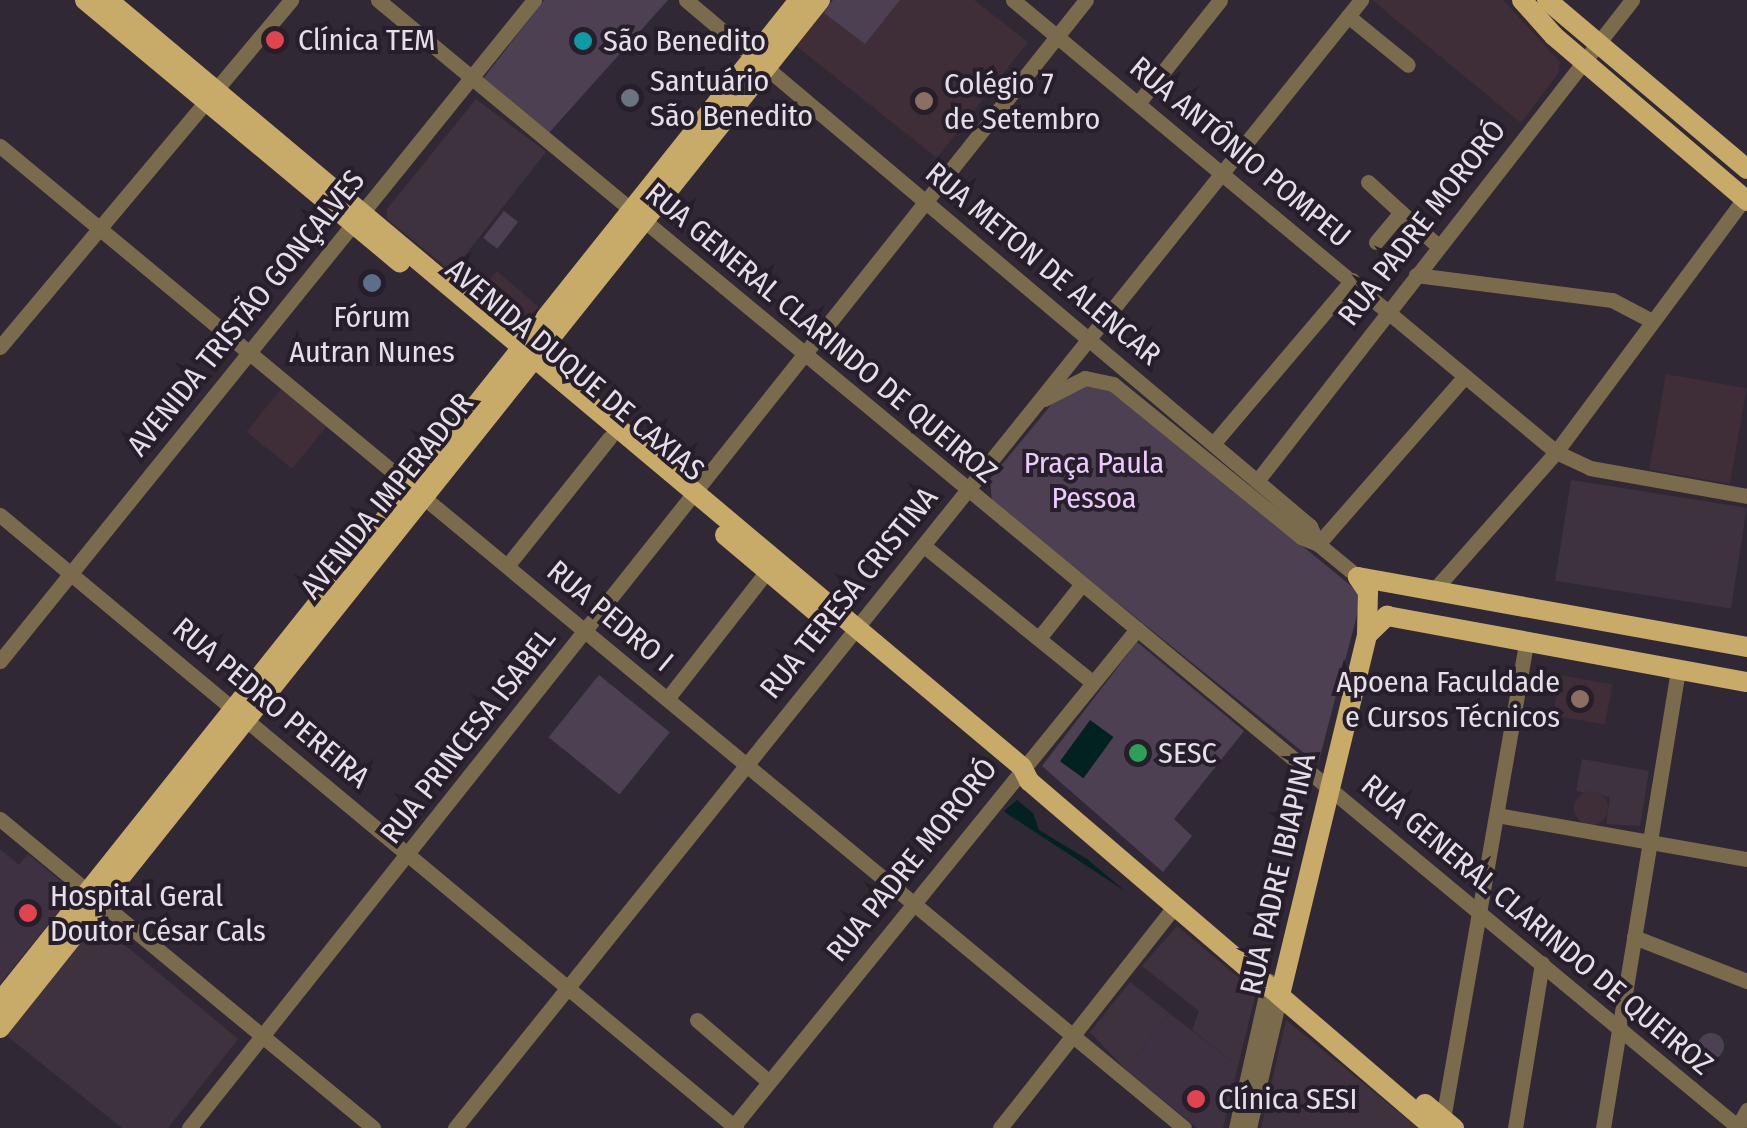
<!DOCTYPE html>
<html>
<head>
<meta charset="utf-8">
<style>
  body { margin:0 }
  #map { position:relative; width:1747px; height:1128px; overflow:hidden; background:#312835; font-family:"Fira Sans Condensed",sans-serif }
  div>[style] { position:absolute }
  [style*='--x'] { left:calc(var(--x)*1px); top:calc(var(--y)*1px); width:calc(var(--w)*1px); rotate:calc(var(--a)*1deg) }
  .commercial>* { inset:0; background:#3e323f; transform-origin:0 0 }
  .built>* { inset:0; background:#3d3142 }
  .education>* { inset:0; background:#3f2d37; transform-origin:0 0 }
  .round { border-radius:50% }
  .green>* { inset:0; background:#4d4053; transform-origin:0 0 }
  .water>* { inset:0; background:#022222; transform-origin:0 0 }
  .minor>* { height:15px; margin:-7.5px; padding:0 7.5px; transform-origin:7.5px; border-radius:7.5px; background:#7a6b4d }
  .major>* { height:20px; margin:-10px; padding:0 10px; transform-origin:10px; border-radius:10px; background:#c8aa69 }
  .dots>* { width:28px; height:28px; translate:-50% -50%; box-sizing:border-box; border:5px solid #271e2b; border-radius:50% }
  span { translate:-50% -50%; white-space:nowrap; text-align:center; line-height:1.15; -webkit-text-stroke:8px #271e2b; paint-order:stroke }
  .poi-label { font-size:30px; color:#e5dfe8 }
  .left { translate:0 -50%; text-align:left }
  .right { translate:-100% -50%; text-align:right }
  .street-label { font-size:30px; color:#e5dfe8 }
  .park-label { font-size:30px; color:#eccafc }
</style>
</head>
<body>
<div id="map">
  <div class="commercial">
    <div style="clip-path:polygon(476px 99px,546px 152px,452px 272px,387px 219px,387px 209px)"></div>
    <div style="left:1571px;top:480px;width:178px;height:102px;rotate:9deg"></div>
    <div style="clip-path:polygon(1582px 759px,1649px 771px,1640px 826px,1606px 824px,1610px 797px,1576px 791px)"></div>
    <div style="clip-path:polygon(96px 921px,238px 1039px,168px 1128px,122px 1128px,7px 1036px)"></div>
    <div style="clip-path:polygon(1177px 926px,1256px 992px,1238px 1066px,1192px 1030px,1199px 1011px,1142px 966px)"></div>
    <div style="clip-path:polygon(1130px 982px,1169px 1013px,1126px 1070px,1090px 1032px)"></div>
    <div style="clip-path:polygon(1286px 1020px,1418px 1128px,1261px 1128px)"></div>
  </div>
  <div class="built">
    <div style="clip-path:polygon(0 849px,19px 865px,28px 854px,74px 892px,0 984px)"></div>
    <div style="clip-path:polygon(1169px 1013px,1238px 1066px,1223px 1128px,1197px 1128px,1126px 1070px)"></div>
  </div>
  <div class="education">
    <div style="clip-path:polygon(831px 0,974px 0,1028px 42px,937px 158px,795px 45px)"></div>
    <div style="clip-path:polygon(1372px 0,1503px 0,1560px 62px,1559px 72px,1521px 123px)"></div>
    <div style="left:497px;top:271px;width:55px;height:30px;rotate:41deg"></div>
    <div style="left:1666px;top:374px;width:82px;height:97px;rotate:10deg"></div>
    <div style="left:281px;top:389px;width:59px;height:55px;rotate:39deg"></div>
    <div style="left:1560px;top:675px;width:53px;height:41px;rotate:10deg"></div>
    <div class="round" style="left:1574px;top:791px;width:34px;height:34px"></div>
  </div>
  <div class="green">
    <div style="clip-path:polygon(544px 0,668px 0,548px 134px,483px 79px)"></div>
    <div style="clip-path:polygon(833px 0,900px 0,865px 44px,824px 13px)"></div>
    <div style="left:504px;top:211px;width:18px;height:34px;rotate:38deg"></div>
    <div style="clip-path:polygon(1078px 383px,1114px 391px,1356px 590px,1361px 600px,1318px 764px,992px 502px,990px 479px,1060px 394px)"></div>
    <div style="clip-path:polygon(1137px 642px,1244px 731px,1174px 819px,1192px 836px,1163px 872px,1042px 766px)"></div>
    <div style="left:599px;top:675px;width:91px;height:80px;rotate:39deg"></div>
    <div class="round" style="left:1698px;top:1033px;width:26px;height:26px"></div>
  </div>
  <div class="water">
    <div style="left:1090px;top:720px;width:29px;height:51px;rotate:36deg"></div>
    <div style="clip-path:polygon(1017px 800px,1033px 813px,1039px 830px,1087px 859px,1125px 891px,1009px 815px,1004px 811px)"></div>
  </div>
  <div class="minor">
    <div style="--x:378;--y:0;--w:1766;--a:39.65"></div>
    <div style="--x:686;--y:0;--w:816;--a:40.13"></div>
    <div style="--x:1310;--y:526;--w:20;--a:66"></div>
    <div style="--x:1318;--y:544;--w:52;--a:39.5"></div>
    <div style="--x:1013;--y:0;--w:707;--a:39.77"></div>
    <div style="--x:1556;--y:452;--w:38;--a:25"></div>
    <div style="--x:1590;--y:468;--w:159;--a:10.1"></div>
    <div style="--x:1348;--y:16;--w:77;--a:39.2"></div>
    <div style="--x:1139;--y:102;--w:130;--a:-51.5"></div>
    <div style="--x:0;--y:146;--w:1538;--a:39.67"></div>
    <div style="--x:1368;--y:182;--w:96;--a:42.5"></div>
    <div style="--x:1376;--y:242;--w:39;--a:-50"></div>
    <div style="--x:1416;--y:275;--w:198;--a:7.3"></div>
    <div style="--x:1612;--y:300;--w:45;--a:27.7"></div>
    <div style="--x:0;--y:347;--w:453;--a:-50"></div>
    <div style="--x:1044;--y:399;--w:46;--a:-27.1"></div>
    <div style="--x:1085;--y:378;--w:29;--a:12"></div>
    <div style="--x:1113;--y:384;--w:242;--a:39.1"></div>
    <div style="--x:1301;--y:537;--w:18;--a:22"></div>
    <div style="--x:1213;--y:444;--w:215;--a:-49.7"></div>
    <div style="--x:1257;--y:481;--w:610;--a:-52.06"></div>
    <div style="--x:0;--y:515;--w:958;--a:39.79"></div>
    <div style="--x:1318;--y:544;--w:223;--a:-48.8"></div>
    <div style="--x:924;--y:546;--w:216;--a:39"></div>
    <div style="--x:507;--y:566;--w:164;--a:-51.4"></div>
    <div style="--x:1434;--y:590;--w:184;--a:-48.5"></div>
    <div style="--x:1556;--y:452;--w:320;--a:-53.4"></div>
    <div style="--x:1039;--y:638;--w:69;--a:-51.5"></div>
    <div style="--x:0;--y:661;--w:850;--a:-51.07"></div>
    <div style="--x:667;--y:699;--w:162;--a:-52"></div>
    <div style="--x:1497;--y:815;--w:254;--a:10"></div>
    <div style="--x:0;--y:819;--w:484;--a:39.6"></div>
    <div style="--x:1634;--y:937;--w:121;--a:21.3"></div>
    <div style="--x:697;--y:1020;--w:95;--a:40.7"></div>
    <div style="--x:1443;--y:1119;--w:484;--a:-80.1"></div>
    <div style="--x:189;--y:1128;--w:1441;--a:-51.51"></div>
    <div style="--x:455;--y:1128;--w:1447;--a:-51.23"></div>
    <div style="--x:732;--y:1128;--w:643;--a:-50.94"></div>
    <div style="--x:1000;--y:1128;--w:285;--a:-51.8"></div>
    <div style="--x:1236;--y:1128;--w:151;--a:-77.3"></div>
    <div style="--x:1249;--y:1128;--w:137;--a:-76.9"></div>
    <div style="--x:1515;--y:1128;--w:167;--a:-80.7"></div>
    <div style="--x:1603;--y:1128;--w:465;--a:-80.7"></div>
    <div style="--x:1737;--y:1128;--w:21;--a:-61"></div>
  </div>
  <div class="major">
    <div style="--x:85;--y:0;--w:410;--a:39.8"></div>
    <div style="--x:108;--y:0;--w:1193;--a:40"></div>
    <div style="--x:1022;--y:767;--w:16;--a:63"></div>
    <div style="--x:1029;--y:781;--w:533;--a:40.59"></div>
    <div style="--x:1522;--y:0;--w:48;--a:48.4"></div>
    <div style="--x:1554;--y:36;--w:254;--a:40.5"></div>
    <div style="--x:1547;--y:0;--w:262;--a:40.2"></div>
    <div style="--x:725;--y:535;--w:126;--a:40.2"></div>
    <div style="--x:1358;--y:577;--w:395;--a:10.2"></div>
    <div style="--x:1367;--y:635;--w:28;--a:-44"></div>
    <div style="--x:1387;--y:616;--w:366;--a:10.4"></div>
    <div style="--x:1280;--y:995;--w:370;--a:-76.4"></div>
    <div style="--x:1367;--y:635;--w:43;--a:-88.7"></div>
    <div style="--x:1368;--y:592;--w:18;--a:-124"></div>
    <div style="--x:0;--y:1002;--w:1282;--a:-51.43"></div>
    <div style="--x:0;--y:1028;--w:1315;--a:-51.42"></div>
    <div style="--x:1425;--y:1104;--w:38;--a:40"></div>
  </div>
  <div class="dots">
    <div style="left:275px;top:40px;background:#e0444e"></div>
    <div style="left:583px;top:41px;background:#0f9aa8"></div>
    <div style="left:630px;top:98px;background:#6b7280"></div>
    <div style="left:924px;top:101px;background:#8d6e63"></div>
    <div style="left:372px;top:283px;background:#5c6f8a"></div>
    <div style="left:1580px;top:699px;background:#8d6e63"></div>
    <div style="left:1138px;top:753px;background:#2e9e5b"></div>
    <div style="left:28px;top:913px;background:#e0444e"></div>
    <div style="left:1196px;top:1099px;background:#e0444e"></div>
  </div>
  <div class="poi-label">
    <span class="left" style="left:298px;top:40px">Clínica TEM</span>
    <span class="left" style="left:603px;top:41px">São Benedito</span>
    <span class="left" style="left:650px;top:98px">Santuário<br>São Benedito</span>
    <span class="left" style="left:944px;top:101px">Colégio 7<br>de Setembro</span>
    <span style="left:372px;top:334px">Fórum<br>Autran Nunes</span>
    <span class="right" style="left:1560px;top:699px">Apoena Faculdade<br>e Cursos Técnicos</span>
    <span class="left" style="left:1158px;top:753px">SESC</span>
    <span class="left" style="left:50px;top:913px">Hospital Geral<br>Doutor César Cals</span>
    <span class="left" style="left:1218px;top:1099px">Clínica SESI</span>
  </div>
  <div class="street-label">
    <span style="left:1240px;top:152px;rotate:40deg">RUA ANTÔNIO POMPEU</span>
    <span style="left:1422px;top:223px;rotate:-52deg">RUA PADRE MORORÓ</span>
    <span style="left:1043px;top:264px;rotate:40deg">RUA METON DE ALENCAR</span>
    <span style="left:246px;top:313px;rotate:-51deg">AVENIDA TRISTÃO GONÇALVES</span>
    <span style="left:821px;top:333px;rotate:40deg">RUA GENERAL CLARINDO DE QUEIROZ</span>
    <span style="left:575px;top:370px;rotate:40deg">AVENIDA DUQUE DE CAXIAS</span>
    <span style="left:387px;top:496px;rotate:-51deg">AVENIDA IMPERADOR</span>
    <span style="left:849px;top:593px;rotate:-51deg">RUA TERESA CRISTINA</span>
    <span style="left:610px;top:616px;rotate:40deg">RUA PEDRO I</span>
    <span style="left:271px;top:703px;rotate:40deg">RUA PEDRO PEREIRA</span>
    <span style="left:468px;top:736px;rotate:-52deg">RUA PRINCESA ISABEL</span>
    <span style="left:912px;top:860px;rotate:-51deg">RUA PADRE MORORÓ</span>
    <span style="left:1278px;top:874px;rotate:-77deg">RUA PADRE IBIAPINA</span>
    <span style="left:1537px;top:925px;rotate:40deg">RUA GENERAL CLARINDO DE QUEIROZ</span>
  </div>
  <div class="park-label">
    <span style="left:1094px;top:480px">Praça Paula<br>Pessoa</span>
  </div>
</div>
</body>
</html>
